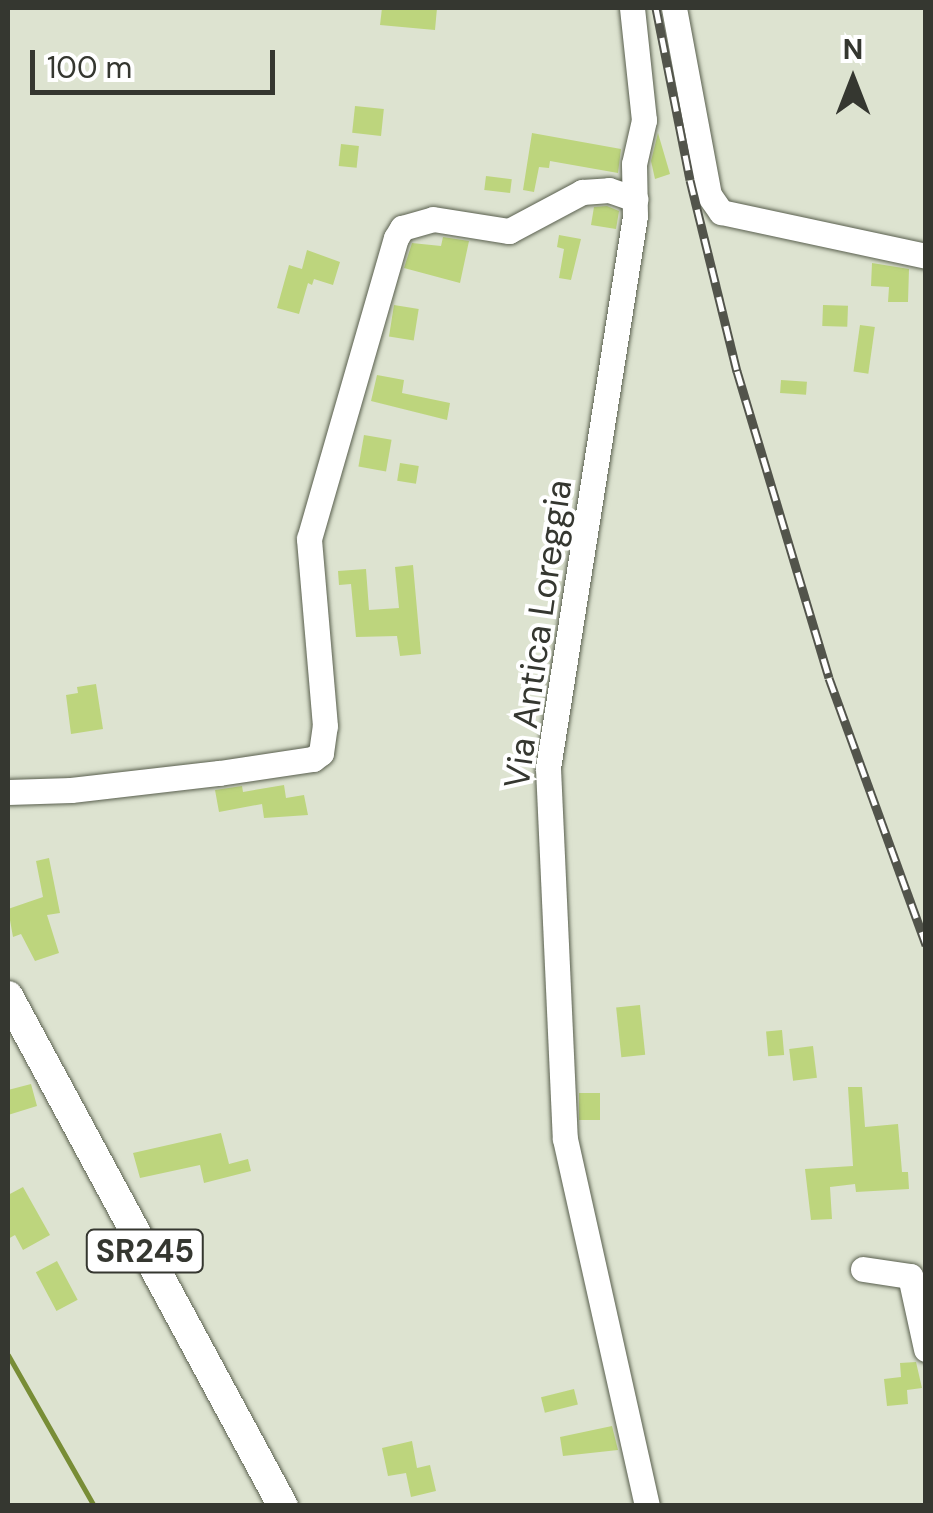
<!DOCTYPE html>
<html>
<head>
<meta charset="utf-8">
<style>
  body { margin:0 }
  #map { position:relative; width:933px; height:1513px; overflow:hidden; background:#dde3d0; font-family:"DM Sans",sans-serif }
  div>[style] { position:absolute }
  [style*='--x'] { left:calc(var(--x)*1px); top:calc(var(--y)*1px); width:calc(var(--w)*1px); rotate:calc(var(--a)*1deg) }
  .stream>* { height:5px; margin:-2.5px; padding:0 2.5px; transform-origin:2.5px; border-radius:2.5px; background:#788d36 }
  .building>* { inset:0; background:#bdd57d; transform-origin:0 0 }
  .roads { filter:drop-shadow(0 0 2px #595f4e) drop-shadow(0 0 2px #595f4e) }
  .minor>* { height:25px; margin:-12.5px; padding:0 12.5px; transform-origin:12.5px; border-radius:12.5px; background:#fff }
  .major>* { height:30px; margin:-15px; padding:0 15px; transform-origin:15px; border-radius:15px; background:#fff }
  .rail>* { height:9px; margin-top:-4.5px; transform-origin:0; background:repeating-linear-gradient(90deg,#fff 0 15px,#52544b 0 30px); box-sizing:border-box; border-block:2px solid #52544b }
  span { translate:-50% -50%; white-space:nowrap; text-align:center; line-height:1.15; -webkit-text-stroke:8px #fff; paint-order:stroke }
  .shield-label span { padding:2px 8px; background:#fff; border:2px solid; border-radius:8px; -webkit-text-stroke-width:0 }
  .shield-label { font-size:32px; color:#353730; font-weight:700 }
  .street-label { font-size:35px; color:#353730 }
  .frame { position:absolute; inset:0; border:10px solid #353730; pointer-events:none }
  .north { position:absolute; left:803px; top:30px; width:100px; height:100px; -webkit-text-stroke:8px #fff; paint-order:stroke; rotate:0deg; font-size:28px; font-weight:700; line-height:40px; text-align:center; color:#353730 }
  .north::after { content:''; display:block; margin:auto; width:35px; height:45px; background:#353730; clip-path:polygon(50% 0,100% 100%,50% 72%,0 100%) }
  .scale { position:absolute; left:30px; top:50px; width:245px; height:45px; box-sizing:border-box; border:5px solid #353730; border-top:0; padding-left:12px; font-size:30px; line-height:35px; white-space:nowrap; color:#353730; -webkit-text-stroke:8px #fff; paint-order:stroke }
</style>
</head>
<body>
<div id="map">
  <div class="stream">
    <div style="--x:8;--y:1355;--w:174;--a:60.3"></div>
  </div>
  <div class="building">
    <div style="clip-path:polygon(382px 8px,437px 8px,435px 30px,380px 25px)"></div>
    <div style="left:355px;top:106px;width:29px;height:27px;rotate:6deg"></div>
    <div style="clip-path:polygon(532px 133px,621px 149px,618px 173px,550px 161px,549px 168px,539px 167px,534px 192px,523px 190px)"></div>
    <div style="clip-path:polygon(658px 133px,670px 174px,655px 179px,651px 161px)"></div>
    <div style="left:341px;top:144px;width:18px;height:22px;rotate:6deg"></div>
    <div style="left:486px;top:176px;width:26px;height:14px;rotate:7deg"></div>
    <div style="clip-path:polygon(607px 206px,619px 211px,616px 229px,591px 225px,594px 207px)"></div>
    <div style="clip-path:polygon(559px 235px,581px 239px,571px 280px,559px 278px,564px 249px,557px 247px)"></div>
    <div style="clip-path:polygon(443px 237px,469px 241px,460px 283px,404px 268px,412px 243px,441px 246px)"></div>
    <div style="clip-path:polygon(307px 250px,340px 262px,333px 285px,314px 279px,312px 285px,308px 283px,299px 314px,277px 308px,289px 265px,302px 269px)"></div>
    <div style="clip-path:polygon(872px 263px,909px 269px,908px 302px,888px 302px,889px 287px,871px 286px)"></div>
    <div style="left:394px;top:305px;width:25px;height:32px;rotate:9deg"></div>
    <div style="left:823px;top:305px;width:25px;height:21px;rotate:2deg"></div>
    <div style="left:860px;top:325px;width:15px;height:47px;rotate:8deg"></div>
    <div style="clip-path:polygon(377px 375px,404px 380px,402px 393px,450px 403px,447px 420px,371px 401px)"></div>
    <div style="left:781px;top:380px;width:26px;height:13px;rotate:4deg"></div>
    <div style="left:364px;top:435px;width:28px;height:32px;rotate:10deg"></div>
    <div style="left:400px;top:463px;width:19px;height:18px;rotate:9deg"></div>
    <div style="clip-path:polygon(413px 565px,421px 654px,400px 656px,397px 636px,356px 637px,351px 584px,339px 585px,338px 571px,366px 569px,369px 610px,399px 608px,395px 567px)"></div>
    <div style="clip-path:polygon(96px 684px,103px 729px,71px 734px,66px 695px,78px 693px,77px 687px)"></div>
    <div style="clip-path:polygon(284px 785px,286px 798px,304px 795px,308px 815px,264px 818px,262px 804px,219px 812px,215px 790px,242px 786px,243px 792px)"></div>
    <div style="clip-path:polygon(49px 858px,60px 913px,47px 915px,59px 953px,35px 961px,21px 934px,13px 937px,8px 909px,43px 897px,36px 861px)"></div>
    <div style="left:640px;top:1005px;width:50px;height:24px;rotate:84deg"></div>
    <div style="left:782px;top:1030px;width:25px;height:16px;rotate:85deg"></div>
    <div style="left:813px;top:1046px;width:32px;height:24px;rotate:83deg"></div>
    <div style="clip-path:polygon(31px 1084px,37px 1106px,8px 1115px,8px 1090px)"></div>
    <div style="clip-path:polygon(848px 1087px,862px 1087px,865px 1127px,898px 1124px,902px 1172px,908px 1172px,909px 1189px,856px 1192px,855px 1184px,830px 1187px,832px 1219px,811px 1220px,805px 1169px,853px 1166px)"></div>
    <div style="left:579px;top:1093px;width:21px;height:27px"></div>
    <div style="clip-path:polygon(221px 1133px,229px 1164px,248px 1159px,251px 1171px,204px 1183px,200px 1165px,140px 1178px,133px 1153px)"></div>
    <div style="clip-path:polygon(23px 1187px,50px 1235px,23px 1250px,15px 1235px,8px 1239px,8px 1195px)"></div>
    <div style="left:57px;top:1261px;width:44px;height:24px;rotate:62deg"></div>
    <div style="clip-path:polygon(916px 1362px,922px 1388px,907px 1390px,908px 1404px,887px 1406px,884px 1379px,901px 1377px,900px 1363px)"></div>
    <div style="left:574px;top:1389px;width:16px;height:34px;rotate:76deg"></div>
    <div style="clip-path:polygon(612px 1426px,618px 1450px,563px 1456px,560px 1437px)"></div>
    <div style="clip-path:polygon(412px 1441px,417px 1468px,430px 1465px,436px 1491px,411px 1497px,406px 1473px,388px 1476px,382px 1448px)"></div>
  </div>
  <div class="roads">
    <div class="minor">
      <div style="--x:632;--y:8;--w:113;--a:83.9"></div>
      <div style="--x:644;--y:120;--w:45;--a:102.8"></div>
      <div style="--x:634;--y:164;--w:52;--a:88.9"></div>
      <div style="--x:635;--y:216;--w:559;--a:98.96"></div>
      <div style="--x:548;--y:768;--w:371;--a:87.4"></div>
      <div style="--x:565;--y:1139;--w:376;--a:77.4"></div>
      <div style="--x:674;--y:8;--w:190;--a:79.4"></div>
      <div style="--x:709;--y:195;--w:21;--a:55"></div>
      <div style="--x:721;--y:212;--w:210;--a:12.1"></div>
      <div style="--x:8;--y:792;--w:63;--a:-1.8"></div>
      <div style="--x:71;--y:790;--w:149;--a:-6.6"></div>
      <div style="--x:219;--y:773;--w:95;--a:-8.5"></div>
      <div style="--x:313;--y:759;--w:10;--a:-37"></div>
      <div style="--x:321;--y:753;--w:27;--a:-82"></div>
      <div style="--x:325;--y:726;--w:188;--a:-94.9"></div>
      <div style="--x:309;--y:539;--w:313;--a:-73.9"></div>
      <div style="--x:396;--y:238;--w:12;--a:-59"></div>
      <div style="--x:402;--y:228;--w:32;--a:-16"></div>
      <div style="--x:433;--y:219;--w:77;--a:9"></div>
      <div style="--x:509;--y:231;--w:83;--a:-28.1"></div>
      <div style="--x:582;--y:192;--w:27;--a:-4"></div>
      <div style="--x:609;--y:190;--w:28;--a:19"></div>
      <div style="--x:863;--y:1269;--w:48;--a:8.5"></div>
      <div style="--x:910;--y:1276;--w:75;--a:77.6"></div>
    </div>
    <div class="major">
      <div style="--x:8;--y:996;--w:579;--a:61.67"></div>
    </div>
  </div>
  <div class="rail">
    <div style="--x:656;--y:8;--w:175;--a:78.8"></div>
    <div style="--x:690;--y:180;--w:197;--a:76.2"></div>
    <div style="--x:737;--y:371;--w:320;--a:73.3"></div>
    <div style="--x:829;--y:678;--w:284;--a:70"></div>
  </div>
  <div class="shield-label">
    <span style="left:145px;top:1251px">SR245</span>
  </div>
  <div class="street-label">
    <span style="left:538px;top:634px;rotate:-82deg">Via Antica Loreggia</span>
  </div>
  <div class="frame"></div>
  <div class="north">N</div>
  <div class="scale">100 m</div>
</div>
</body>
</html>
